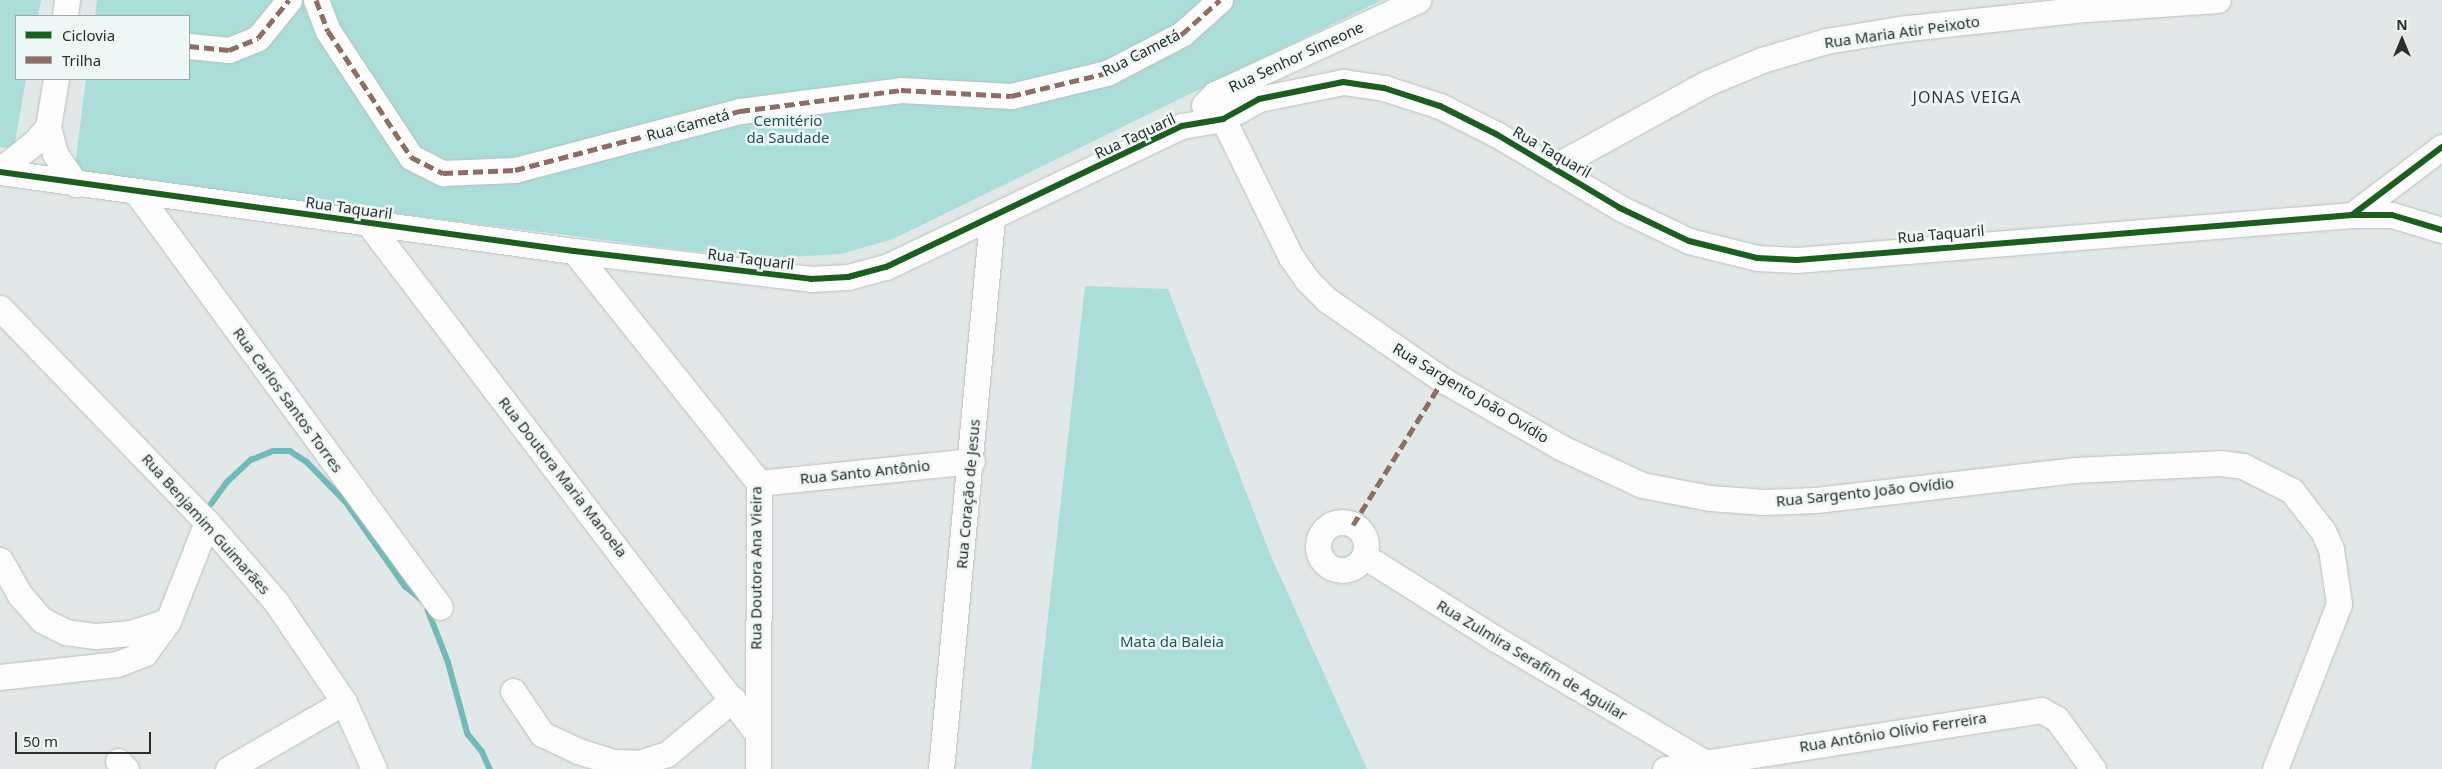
<!DOCTYPE html>
<html>
<head>
<meta charset="utf-8">
<style>
  body { margin:0 }
  #map { position:relative; width:2442px; height:769px; overflow:hidden; background:#e2e8e7; font-family:"Noto Sans",sans-serif }
  div>[style] { position:absolute }
  [style*='--x'] { left:calc(var(--x)*1px); top:calc(var(--y)*1px); width:calc(var(--w)*1px); rotate:calc(var(--a)*1deg) }
  .green>* { inset:0; background:#abded9 }
  .stream>* { height:5.5px; margin:-2.75px; padding:0 2.75px; transform-origin:2.75px; border-radius:2.75px; background:#70bbb6 }
  .roads { filter:drop-shadow(0 0 1px #b8bdbc) drop-shadow(0 0 1px #b8bdbc) }
  .minor>* { height:25px; margin:-12.5px; padding:0 12.5px; transform-origin:12.5px; border-radius:12.5px; background:#fbfcfb }
  .minor>.ring { margin:-12.5px; padding:0; box-sizing:content-box; background:none; border:25px solid #fbfcfb; border-radius:50% }
  .quiet>* { height:5px; margin-top:-2.5px; transform-origin:0; background:repeating-linear-gradient(90deg,#8d6e63 0 10px,transparent 0 15px) }
  .cycleway>* { height:6px; margin:-3px; padding:0 3px; transform-origin:3px; border-radius:3px; background:#1b5e20 }
  span { translate:-50% -50%; white-space:nowrap; text-align:center; line-height:1.15; -webkit-text-stroke:5px #edf7f6; paint-order:stroke }
  .street-label { font-size:15px; color:#2a2e2d }
  .park-label { font-size:15px; color:#1c5753 }
  .neighbourhood-label { font-size:16px; color:#323a3a; letter-spacing:1px }
  .legend { position:absolute; left:15px; top:15px; width:175px; height:65px; box-sizing:border-box; background:#edf7f6; border:1px solid #9fa7a6; margin:0; padding:6px 9px; list-style:none; font-size:15px; color:#2a2e2d }
  .legend li { display:flex; align-items:center; gap:10px; height:25px }
  .legend b { width:25px; border:1px solid #9fa7a6 }
  .north { position:absolute; left:2377px; top:15px; width:50px; height:50px; -webkit-text-stroke:4px #edf7f6; paint-order:stroke; rotate:0deg; font-size:14px; font-weight:700; line-height:20px; text-align:center; color:#2a2e2d }
  .north::after { content:''; display:block; margin:auto; width:18px; height:22px; background:#2a2e2d; clip-path:polygon(50% 0,100% 100%,50% 72%,0 100%) }
  .scale { position:absolute; left:15px; top:732px; width:136px; height:22px; box-sizing:border-box; border:2px solid #2a2e2d; border-top:0; padding-left:6px; font-size:15px; line-height:18px; white-space:nowrap; color:#2a2e2d; -webkit-text-stroke:4px #edf7f6; paint-order:stroke }
</style>
</head>
<body>
<div id="map">
  <div class="green">
    <div style="clip-path:polygon(0 0,41px 0,38px 16px,16px 16px,16px 79px,26px 79px,14px 149px,0 147px)"></div>
    <div style="clip-path:polygon(97px 0,1382px 0,893px 239px,841px 254px,771px 258px,692px 251px,74px 173px,86px 79px,189px 79px,189px 16px,95px 16px)"></div>
    <div style="clip-path:polygon(1085px 286px,1168px 289px,1270px 554px,1367px 769px,1031px 769px)"></div>
  </div>
  <div class="stream">
    <div style="--x:211;--y:504;--w:26;--a:-54"></div>
    <div style="--x:226;--y:483;--w:34;--a:-43"></div>
    <div style="--x:251;--y:460;--w:24;--a:-22"></div>
    <div style="--x:273;--y:451;--w:17;--a:0"></div>
    <div style="--x:290;--y:451;--w:20;--a:33"></div>
    <div style="--x:307;--y:462;--w:56;--a:45.7"></div>
    <div style="--x:346;--y:502;--w:103;--a:54.9"></div>
    <div style="--x:405;--y:586;--w:22;--a:39"></div>
    <div style="--x:428;--y:610;--w:55;--a:68.6"></div>
    <div style="--x:448;--y:661;--w:76;--a:74.7"></div>
    <div style="--x:468;--y:734;--w:22;--a:51"></div>
    <div style="--x:482;--y:751;--w:20;--a:66"></div>
  </div>
  <div class="roads">
    <div class="minor">
      <div style="--x:316;--y:0;--w:33;--a:69"></div>
      <div style="--x:328;--y:31;--w:151;--a:56.6"></div>
      <div style="--x:411;--y:157;--w:36;--a:27"></div>
      <div style="--x:443;--y:173;--w:72;--a:-2.4"></div>
      <div style="--x:515;--y:170;--w:233;--a:-14.7"></div>
      <div style="--x:740;--y:111;--w:162;--a:-7.4"></div>
      <div style="--x:901;--y:90;--w:110;--a:3.1"></div>
      <div style="--x:1011;--y:96;--w:99;--a:-13.5"></div>
      <div style="--x:1107;--y:73;--w:85;--a:-27.5"></div>
      <div style="--x:1182;--y:34;--w:51;--a:-41.8"></div>
      <div style="--x:65;--y:16;--w:16;--a:-83"></div>
      <div style="--x:189;--y:46;--w:40;--a:5.7"></div>
      <div style="--x:229;--y:50;--w:31;--a:-22"></div>
      <div style="--x:258;--y:38;--w:49;--a:-50.8"></div>
      <div style="--x:56;--y:79;--w:49;--a:99.5"></div>
      <div style="--x:48;--y:127;--w:28;--a:75"></div>
      <div style="--x:55;--y:154;--w:37;--a:55"></div>
      <div style="--x:1215;--y:94;--w:26;--a:72"></div>
      <div style="--x:1223;--y:119;--w:154;--a:63.8"></div>
      <div style="--x:1291;--y:257;--w:28;--a:55"></div>
      <div style="--x:1307;--y:280;--w:28;--a:45"></div>
      <div style="--x:1327;--y:300;--w:141;--a:34.6"></div>
      <div style="--x:1443;--y:380;--w:137;--a:29.7"></div>
      <div style="--x:1562;--y:448;--w:88;--a:24.8"></div>
      <div style="--x:1642;--y:485;--w:69;--a:10.8"></div>
      <div style="--x:1710;--y:498;--w:54;--a:4.2"></div>
      <div style="--x:1764;--y:502;--w:52;--a:-2.2"></div>
      <div style="--x:1816;--y:500;--w:260;--a:-6.6"></div>
      <div style="--x:2074;--y:470;--w:146;--a:-2.7"></div>
      <div style="--x:2220;--y:463;--w:23;--a:7"></div>
      <div style="--x:2243;--y:466;--w:55;--a:27"></div>
      <div style="--x:2292;--y:491;--w:51;--a:52.2"></div>
      <div style="--x:2323;--y:531;--w:20;--a:66"></div>
      <div style="--x:2331;--y:549;--w:56;--a:81.7"></div>
      <div style="--x:2339;--y:604;--w:177;--a:111.2"></div>
      <div style="--x:1204;--y:105;--w:16;--a:-45"></div>
      <div style="--x:1215;--y:94;--w:224;--a:-24.8"></div>
      <div style="--x:1554;--y:167;--w:175;--a:-28.8"></div>
      <div style="--x:1707;--y:83;--w:60;--a:-22.7"></div>
      <div style="--x:1762;--y:60;--w:67;--a:-16.5"></div>
      <div style="--x:1826;--y:41;--w:74;--a:-9.3"></div>
      <div style="--x:1899;--y:29;--w:189;--a:-6.1"></div>
      <div style="--x:2087;--y:9;--w:131;--a:-3.9"></div>
      <div style="--x:0;--y:170;--w:45;--a:-38.7"></div>
      <div style="--x:35;--y:142;--w:20;--a:-49"></div>
      <div style="--x:0;--y:172;--w:579;--a:7.84"></div>
      <div style="--x:574;--y:251;--w:239;--a:6.7"></div>
      <div style="--x:811;--y:279;--w:37;--a:-3"></div>
      <div style="--x:848;--y:277;--w:39;--a:-15"></div>
      <div style="--x:886;--y:267;--w:328;--a:-25.5"></div>
      <div style="--x:1182;--y:126;--w:42;--a:-9.7"></div>
      <div style="--x:1223;--y:119;--w:41;--a:-29.1"></div>
      <div style="--x:1259;--y:99;--w:86;--a:-11.4"></div>
      <div style="--x:1343;--y:82;--w:41;--a:8.3"></div>
      <div style="--x:1384;--y:88;--w:59;--a:17.8"></div>
      <div style="--x:1440;--y:106;--w:63;--a:26.6"></div>
      <div style="--x:1496;--y:134;--w:144;--a:30.8"></div>
      <div style="--x:1620;--y:208;--w:76;--a:25.6"></div>
      <div style="--x:1689;--y:241;--w:70;--a:14"></div>
      <div style="--x:1757;--y:258;--w:40;--a:2.9"></div>
      <div style="--x:1797;--y:260;--w:557;--a:-4.64"></div>
      <div style="--x:2352;--y:215;--w:40;--a:0"></div>
      <div style="--x:2392;--y:215;--w:52;--a:16.7"></div>
      <div style="--x:137;--y:193;--w:513;--a:53.8"></div>
      <div style="--x:2352;--y:215;--w:113;--a:-37.1"></div>
      <div style="--x:368;--y:223;--w:640;--a:52.68"></div>
      <div style="--x:574;--y:251;--w:297;--a:51.4"></div>
      <div style="--x:759;--y:483;--w:286;--a:90.2"></div>
      <div style="--x:0;--y:308;--w:298;--a:46"></div>
      <div style="--x:207;--y:522;--w:106;--a:49.2"></div>
      <div style="--x:276;--y:602;--w:121;--a:55.8"></div>
      <div style="--x:344;--y:702;--w:73;--a:65.9"></div>
      <div style="--x:759;--y:483;--w:214;--a:-5.9"></div>
      <div class="ring" style="left:1318px;top:522px;width:23px;height:23px"></div>
      <div style="--x:1364;--y:556;--w:156;--a:32.2"></div>
      <div style="--x:1496;--y:639;--w:239;--a:30.6"></div>
      <div style="--x:0;--y:560;--w:40;--a:60.3"></div>
      <div style="--x:20;--y:595;--w:33;--a:49"></div>
      <div style="--x:42;--y:620;--w:27;--a:27"></div>
      <div style="--x:66;--y:632;--w:30;--a:8"></div>
      <div style="--x:96;--y:636;--w:35;--a:-5"></div>
      <div style="--x:131;--y:633;--w:39;--a:-18"></div>
      <div style="--x:0;--y:677;--w:118;--a:-6.3"></div>
      <div style="--x:117;--y:664;--w:30;--a:-21"></div>
      <div style="--x:145;--y:653;--w:39;--a:-54"></div>
      <div style="--x:168;--y:621;--w:106;--a:-68.5"></div>
      <div style="--x:513;--y:691;--w:52;--a:56"></div>
      <div style="--x:542;--y:734;--w:40;--a:25"></div>
      <div style="--x:578;--y:751;--w:39;--a:17"></div>
      <div style="--x:615;--y:762;--w:24;--a:2"></div>
      <div style="--x:639;--y:763;--w:29;--a:-18"></div>
      <div style="--x:667;--y:754;--w:86;--a:-39.8"></div>
      <div style="--x:118;--y:761;--w:11;--a:45"></div>
      <div style="--x:228;--y:769;--w:134;--a:-30"></div>
      <div style="--x:941;--y:769;--w:552;--a:-84.7"></div>
      <div style="--x:1665;--y:769;--w:381;--a:-8.9"></div>
      <div style="--x:2041;--y:710;--w:18;--a:29"></div>
      <div style="--x:2057;--y:719;--w:62;--a:54.2"></div>
    </div>
  </div>
  <div class="quiet">
    <div style="--x:316;--y:0;--w:33;--a:69"></div>
    <div style="--x:328;--y:31;--w:151;--a:56.6"></div>
    <div style="--x:411;--y:157;--w:36;--a:27"></div>
    <div style="--x:443;--y:173;--w:72;--a:-2.4"></div>
    <div style="--x:515;--y:170;--w:233;--a:-14.7"></div>
    <div style="--x:740;--y:111;--w:162;--a:-7.4"></div>
    <div style="--x:901;--y:90;--w:110;--a:3.1"></div>
    <div style="--x:1011;--y:96;--w:99;--a:-13.5"></div>
    <div style="--x:1107;--y:73;--w:85;--a:-27.5"></div>
    <div style="--x:1182;--y:34;--w:51;--a:-41.8"></div>
    <div style="--x:189;--y:46;--w:40;--a:5.7"></div>
    <div style="--x:229;--y:50;--w:31;--a:-22"></div>
    <div style="--x:258;--y:38;--w:49;--a:-50.8"></div>
    <div style="--x:1353;--y:525;--w:171;--a:-58.2"></div>
  </div>
  <div class="cycleway">
    <div style="--x:0;--y:172;--w:579;--a:7.84"></div>
    <div style="--x:574;--y:251;--w:239;--a:6.7"></div>
    <div style="--x:811;--y:279;--w:37;--a:-3"></div>
    <div style="--x:848;--y:277;--w:39;--a:-15"></div>
    <div style="--x:886;--y:267;--w:328;--a:-25.5"></div>
    <div style="--x:1182;--y:126;--w:42;--a:-9.7"></div>
    <div style="--x:1223;--y:119;--w:41;--a:-29.1"></div>
    <div style="--x:1259;--y:99;--w:86;--a:-11.4"></div>
    <div style="--x:1343;--y:82;--w:41;--a:8.3"></div>
    <div style="--x:1384;--y:88;--w:59;--a:17.8"></div>
    <div style="--x:1440;--y:106;--w:63;--a:26.6"></div>
    <div style="--x:1496;--y:134;--w:144;--a:30.8"></div>
    <div style="--x:1620;--y:208;--w:76;--a:25.6"></div>
    <div style="--x:1689;--y:241;--w:70;--a:14"></div>
    <div style="--x:1757;--y:258;--w:40;--a:2.9"></div>
    <div style="--x:1797;--y:260;--w:557;--a:-4.64"></div>
    <div style="--x:2352;--y:215;--w:40;--a:0"></div>
    <div style="--x:2392;--y:215;--w:52;--a:16.7"></div>
    <div style="--x:2352;--y:215;--w:113;--a:-37.1"></div>
  </div>
  <div class="street-label">
    <span style="left:1902px;top:32px;rotate:-8deg">Rua Maria Atir Peixoto</span>
    <span style="left:1141px;top:53px;rotate:-27deg">Rua Cametá</span>
    <span style="left:1296px;top:57px;rotate:-25deg">Rua Senhor Simeone</span>
    <span style="left:688px;top:125px;rotate:-15deg">Rua Cametá</span>
    <span style="left:1135px;top:136px;rotate:-25deg">Rua Taquaril</span>
    <span style="left:1552px;top:152px;rotate:30deg">Rua Taquaril</span>
    <span style="left:349px;top:208px;rotate:8deg">Rua Taquaril</span>
    <span style="left:1941px;top:234px;rotate:-5deg">Rua Taquaril</span>
    <span style="left:751px;top:259px;rotate:7deg">Rua Taquaril</span>
    <span style="left:1471px;top:393px;rotate:31deg">Rua Sargento João Ovídio</span>
    <span style="left:288px;top:400px;rotate:54deg">Rua Carlos Santos Torres</span>
    <span style="left:865px;top:472px;rotate:-6deg">Rua Santo Antônio</span>
    <span style="left:563px;top:477px;rotate:52deg">Rua Doutora Maria Manoela</span>
    <span style="left:1865px;top:492px;rotate:-6deg">Rua Sargento João Ovídio</span>
    <span style="left:968px;top:494px;rotate:-85deg">Rua Coração de Jesus</span>
    <span style="left:206px;top:524px;rotate:48deg">Rua Benjamim Guimarães</span>
    <span style="left:756px;top:568px;rotate:-90deg">Rua Doutora Ana Vieira</span>
    <span style="left:1532px;top:660px;rotate:31deg">Rua Zulmira Serafim de Aguilar</span>
    <span style="left:1893px;top:732px;rotate:-9deg">Rua Antônio Olívio Ferreira</span>
  </div>
  <div class="park-label">
    <span style="left:788px;top:129px">Cemitério<br>da Saudade</span>
    <span style="left:1172px;top:642px">Mata da Baleia</span>
  </div>
  <div class="neighbourhood-label">
    <span style="left:1967px;top:97px">JONAS VEIGA</span>
  </div>
  <ul class="legend">
  <li><b style="height:6px;background:#1b5e20"></b>Ciclovia</li>
  <li><b style="height:6px;background:#8d6e63"></b>Trilha</li>
  </ul>
  <div class="north">N</div>
  <div class="scale">50 m</div>
</div>
</body>
</html>
